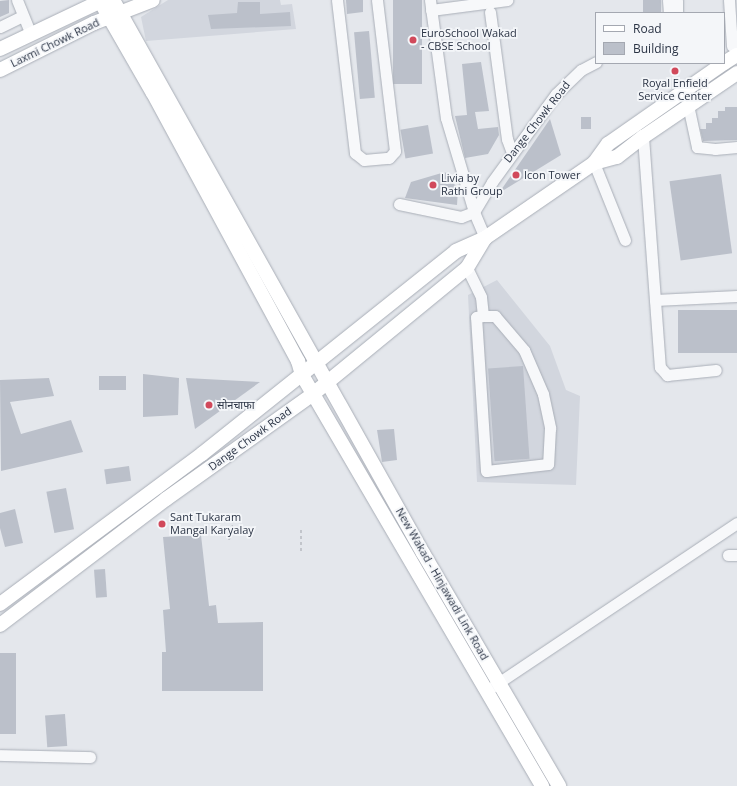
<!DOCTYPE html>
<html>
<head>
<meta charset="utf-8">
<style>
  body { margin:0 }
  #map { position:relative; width:737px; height:786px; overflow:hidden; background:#e4e7ec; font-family:"Open Sans","Noto Sans Devanagari",sans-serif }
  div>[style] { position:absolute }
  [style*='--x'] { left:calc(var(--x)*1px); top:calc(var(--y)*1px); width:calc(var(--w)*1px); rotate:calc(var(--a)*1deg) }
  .built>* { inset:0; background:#d2d6de }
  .building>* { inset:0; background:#bbc0ca; transform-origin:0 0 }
  .path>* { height:2px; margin-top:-1px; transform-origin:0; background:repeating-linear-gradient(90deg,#c2c5cb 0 3px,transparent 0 6px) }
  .roads { filter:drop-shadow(0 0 1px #a9aeb7) drop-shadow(0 0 1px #a9aeb7) }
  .minor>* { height:11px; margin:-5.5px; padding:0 5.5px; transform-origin:5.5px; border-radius:5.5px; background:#f7f8fa }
  .major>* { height:14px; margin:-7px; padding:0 7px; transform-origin:7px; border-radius:7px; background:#fff }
  .dots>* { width:11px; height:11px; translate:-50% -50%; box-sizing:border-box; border:2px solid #f4f6f9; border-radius:50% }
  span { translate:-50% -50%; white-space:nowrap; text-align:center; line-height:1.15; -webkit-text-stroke:3.5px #f4f6f9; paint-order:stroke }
  .poi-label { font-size:11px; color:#2b3445 }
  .left { translate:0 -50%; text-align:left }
  .street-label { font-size:11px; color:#2b3445 }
  .legend { position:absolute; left:595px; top:12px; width:130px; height:52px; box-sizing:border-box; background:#f4f6f9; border:1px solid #a4a8b1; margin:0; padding:5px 7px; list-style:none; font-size:12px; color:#2b3445 }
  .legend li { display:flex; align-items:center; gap:8px; height:20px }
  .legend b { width:20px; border:1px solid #a4a8b1 }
</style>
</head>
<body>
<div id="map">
  <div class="built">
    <div style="clip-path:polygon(168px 0,280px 0,281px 5px,292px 4px,296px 29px,146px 41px,141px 17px)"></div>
    <div style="clip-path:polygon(497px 280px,550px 346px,566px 390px,580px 396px,576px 485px,477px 482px,468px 295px)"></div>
  </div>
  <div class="building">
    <div style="clip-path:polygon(9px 0,9px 13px,0 17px,0 1px)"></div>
    <div style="clip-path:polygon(346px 0,363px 0,363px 12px,347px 14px)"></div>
    <div style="left:393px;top:0;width:29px;height:84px"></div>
    <div style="left:643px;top:0;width:18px;height:13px"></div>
    <div style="clip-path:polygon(238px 2px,260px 2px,260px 14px,290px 12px,291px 26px,211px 29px,208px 15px,237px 13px)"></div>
    <div style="left:369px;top:31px;width:67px;height:15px;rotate:85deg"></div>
    <div style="clip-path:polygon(481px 62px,489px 111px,475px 112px,478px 129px,498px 127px,499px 135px,488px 154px,465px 158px,455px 116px,467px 115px,462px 64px)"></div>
    <div style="clip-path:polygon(725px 107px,737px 107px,737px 140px,703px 141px,700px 129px,706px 129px,706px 123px,712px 123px,712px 118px,718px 118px,718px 111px,725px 111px)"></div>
    <div style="left:591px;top:117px;width:12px;height:10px;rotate:90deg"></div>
    <div style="clip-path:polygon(550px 119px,561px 155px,499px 193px)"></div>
    <div style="left:428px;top:125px;width:29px;height:28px;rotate:80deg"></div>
    <div style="clip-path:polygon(445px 172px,458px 189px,457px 205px,405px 198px,411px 182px)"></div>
    <div style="left:721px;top:174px;width:80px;height:52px;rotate:82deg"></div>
    <div style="left:737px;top:310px;width:43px;height:59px;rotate:90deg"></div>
    <div style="left:523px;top:366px;width:93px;height:35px;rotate:86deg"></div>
    <div style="clip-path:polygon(143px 374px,179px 378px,178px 415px,143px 417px)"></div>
    <div style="left:126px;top:376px;width:14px;height:27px;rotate:90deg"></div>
    <div style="clip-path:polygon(49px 378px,54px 396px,10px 402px,21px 434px,71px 420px,83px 452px,1px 471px,0 380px)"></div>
    <div style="clip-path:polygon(186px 378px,260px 382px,195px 429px)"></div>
    <div style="clip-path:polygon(394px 429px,397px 460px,382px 462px,377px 430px)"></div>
    <div style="left:129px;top:466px;width:15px;height:25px;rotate:82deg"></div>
    <div style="left:66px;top:488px;width:42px;height:20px;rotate:79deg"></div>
    <div style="clip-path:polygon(15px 509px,23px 543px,5px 547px,0 528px,0 513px)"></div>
    <div style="clip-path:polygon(201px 535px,209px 606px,216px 605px,218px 623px,263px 622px,263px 691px,162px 691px,162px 652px,166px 652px,163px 610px,170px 609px,163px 537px)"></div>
    <div style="left:105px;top:569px;width:28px;height:11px;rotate:86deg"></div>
    <div style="left:0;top:653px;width:16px;height:81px"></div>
    <div style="left:65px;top:714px;width:32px;height:20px;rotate:86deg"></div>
  </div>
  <div class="path">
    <div style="--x:301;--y:530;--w:24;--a:90"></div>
    <div style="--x:229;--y:540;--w:21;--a:-76"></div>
  </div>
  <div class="roads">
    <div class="minor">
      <div style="--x:17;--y:0;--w:37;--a:68"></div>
      <div style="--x:337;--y:0;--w:154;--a:83.3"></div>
      <div style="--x:355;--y:153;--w:11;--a:38"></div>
      <div style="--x:364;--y:160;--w:25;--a:-5"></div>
      <div style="--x:389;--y:158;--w:9;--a:-49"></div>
      <div style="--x:395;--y:151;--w:152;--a:-96.8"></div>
      <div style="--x:430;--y:0;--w:119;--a:82.3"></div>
      <div style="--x:446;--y:118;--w:98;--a:73.4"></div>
      <div style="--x:474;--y:212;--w:28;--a:67"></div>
      <div style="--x:668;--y:0;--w:13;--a:86"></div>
      <div style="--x:677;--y:0;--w:13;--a:90"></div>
      <div style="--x:729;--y:0;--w:46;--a:86.3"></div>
      <div style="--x:431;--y:10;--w:77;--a:-7.5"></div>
      <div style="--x:490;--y:12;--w:128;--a:82.4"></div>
      <div style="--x:507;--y:139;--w:15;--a:70"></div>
      <div style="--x:0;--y:27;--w:25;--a:-26"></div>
      <div style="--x:688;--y:105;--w:43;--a:77.9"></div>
      <div style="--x:697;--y:147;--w:18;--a:6"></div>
      <div style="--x:715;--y:149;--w:22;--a:-5"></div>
      <div style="--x:643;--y:137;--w:231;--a:85.8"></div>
      <div style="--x:660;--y:367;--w:11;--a:49"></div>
      <div style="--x:667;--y:375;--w:49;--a:-5.8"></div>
      <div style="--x:594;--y:163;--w:83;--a:68.1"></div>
      <div style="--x:399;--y:204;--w:63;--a:11.8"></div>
      <div style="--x:461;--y:217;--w:14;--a:-21"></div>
      <div style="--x:474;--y:212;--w:35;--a:-59"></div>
      <div style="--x:492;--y:182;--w:109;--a:-54"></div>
      <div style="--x:556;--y:94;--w:35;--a:-44"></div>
      <div style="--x:581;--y:70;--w:17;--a:-28"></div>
      <div style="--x:467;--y:268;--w:32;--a:64"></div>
      <div style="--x:481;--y:297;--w:19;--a:84"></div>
      <div style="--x:483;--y:316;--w:12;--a:0"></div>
      <div style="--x:495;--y:316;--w:45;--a:49.5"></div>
      <div style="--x:524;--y:350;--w:48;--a:66.6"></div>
      <div style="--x:543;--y:394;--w:35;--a:78"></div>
      <div style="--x:550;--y:428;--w:36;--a:93"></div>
      <div style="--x:548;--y:464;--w:62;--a:173.6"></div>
      <div style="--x:486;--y:471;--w:154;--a:-93.7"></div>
      <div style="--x:476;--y:317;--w:7;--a:-8"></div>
      <div style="--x:655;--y:300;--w:82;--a:-2.8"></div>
      <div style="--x:728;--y:555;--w:9;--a:0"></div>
      <div style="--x:492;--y:687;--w:295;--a:-33.8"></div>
      <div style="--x:0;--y:755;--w:90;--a:1.3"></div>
    </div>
    <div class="major">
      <div style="--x:113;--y:0;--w:634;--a:60.73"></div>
      <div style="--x:423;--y:553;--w:270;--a:59.7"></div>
      <div style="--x:100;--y:1;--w:106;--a:60.1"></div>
      <div style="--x:153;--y:93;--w:305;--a:61.6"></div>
      <div style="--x:298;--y:361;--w:15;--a:74"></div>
      <div style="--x:302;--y:375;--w:476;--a:59.7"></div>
      <div style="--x:0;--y:49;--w:114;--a:-25.4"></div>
      <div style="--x:724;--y:63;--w:15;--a:-32"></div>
      <div style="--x:0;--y:70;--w:105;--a:-26.6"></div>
      <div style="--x:94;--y:23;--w:63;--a:-21.3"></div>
      <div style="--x:594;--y:163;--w:24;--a:-15"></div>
      <div style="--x:617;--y:157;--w:33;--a:-38"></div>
      <div style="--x:643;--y:137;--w:114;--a:-34.2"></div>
      <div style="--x:0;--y:604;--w:252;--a:-36.6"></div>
      <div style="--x:202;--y:454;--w:325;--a:-38.6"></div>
      <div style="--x:456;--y:251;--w:32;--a:-24"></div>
      <div style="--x:485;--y:238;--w:132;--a:-34.5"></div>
      <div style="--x:594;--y:163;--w:24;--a:-54"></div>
      <div style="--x:608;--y:144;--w:141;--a:-34.9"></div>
      <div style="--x:0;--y:625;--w:208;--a:-37.2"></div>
      <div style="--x:166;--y:499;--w:181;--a:-35.5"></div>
      <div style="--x:313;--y:394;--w:199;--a:-39.3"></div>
      <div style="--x:467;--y:268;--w:35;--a:-59"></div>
    </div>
  </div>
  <div class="dots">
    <div style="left:413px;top:40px;background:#d1495b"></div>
    <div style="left:675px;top:71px;background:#d1495b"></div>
    <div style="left:516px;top:175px;background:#d1495b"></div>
    <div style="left:433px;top:185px;background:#d1495b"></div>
    <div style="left:209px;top:405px;background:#d1495b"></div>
    <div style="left:162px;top:524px;background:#d1495b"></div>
  </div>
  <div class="poi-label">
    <span class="left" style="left:421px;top:40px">EuroSchool Wakad<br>- CBSE School</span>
    <span style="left:675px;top:90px">Royal Enfield<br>Service Center</span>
    <span class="left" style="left:524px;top:175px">Icon Tower</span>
    <span class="left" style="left:441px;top:185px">Livia by<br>Rathi Group</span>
    <span class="left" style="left:217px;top:405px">सोनचाफा</span>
    <span class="left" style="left:170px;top:524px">Sant Tukaram<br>Mangal Karyalay</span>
  </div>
  <div class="street-label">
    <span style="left:55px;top:43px;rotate:-26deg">Laxmi Chowk Road</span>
    <span style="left:537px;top:122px;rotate:-52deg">Dange Chowk Road</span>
    <span style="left:250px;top:439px;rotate:-36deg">Dange Chowk Road</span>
    <span style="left:442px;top:584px;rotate:60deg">New Wakad - Hinjawadi Link Road</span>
  </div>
  <ul class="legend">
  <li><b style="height:5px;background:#fff"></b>Road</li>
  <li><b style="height:11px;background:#bbc0ca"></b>Building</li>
  </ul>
</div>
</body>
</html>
